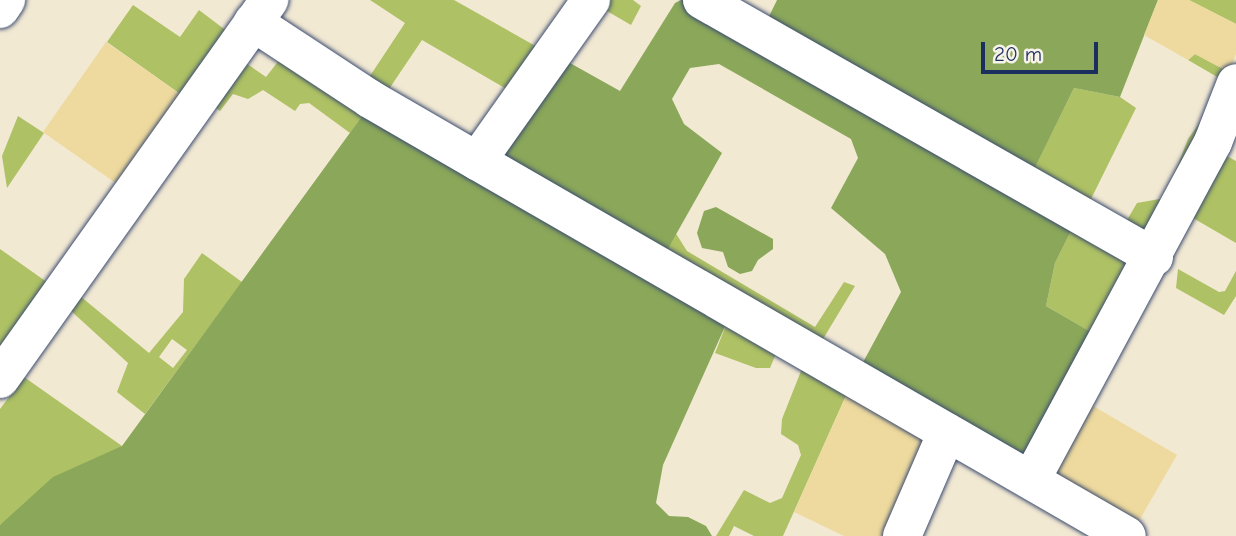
<!DOCTYPE html>
<html>
<head>
<meta charset="utf-8">
<style>
  body { margin:0 }
  #map { position:relative; width:1236px; height:536px; overflow:hidden; background:#f2e9d3; font-family:"Comic Neue",sans-serif }
  div>[style] { position:absolute }
  [style*='--x'] { left:calc(var(--x)*1px); top:calc(var(--y)*1px); width:calc(var(--w)*1px); rotate:calc(var(--a)*1deg) }
  .green>* { inset:0; background:#aec164 }
  .forest>* { inset:0; background:#8aa75a }
  .sand>* { inset:0; background:#eeda9e; transform-origin:0 0 }
  .roads { filter:drop-shadow(0 0 2px #3b4b70) drop-shadow(0 0 2px #3b4b70) }
  .minor>* { height:38px; margin:-19px; padding:0 19px; transform-origin:19px; border-radius:19px; background:#fff }
  span { translate:-50% -50%; white-space:nowrap; text-align:center; line-height:1.15; -webkit-text-stroke:5px #f7f3e8; paint-order:stroke }
  .scale { position:absolute; left:981px; top:42px; width:117px; height:32px; box-sizing:border-box; border:4px solid #1b2f5e; border-top:0; padding-left:9px; font-size:21px; line-height:24px; white-space:nowrap; color:#1b2f5e; -webkit-text-stroke:5px #f7f3e8; paint-order:stroke }
</style>
</head>
<body>
<div id="map">
  <div class="green">
    <div style="clip-path:polygon(370px 0,454px 0,539px 48px,510px 91px,422px 40px,387px 92px,368px 79px,405px 23px)"></div>
    <div style="clip-path:polygon(605px 0,633px 0,641px 6px,631px 25px,600px 7px)"></div>
    <div style="clip-path:polygon(1189px 0,1236px 0,1236px 24px)"></div>
    <div style="clip-path:polygon(133px 5px,180px 37px,199px 10px,228px 32px,183px 96px,107px 42px)"></div>
    <div style="clip-path:polygon(1195px 54px,1229px 72px,1154px 233px,1124px 225px,1137px 203px,1165px 198px,1188px 139px,1203px 118px,1219px 78px,1188px 60px)"></div>
    <div style="clip-path:polygon(280px 59px,368px 108px,350px 133px,309px 103px,300px 104px,295px 111px,263px 90px,248px 99px,233px 94px,220px 111px,212px 105px,243px 61px,266px 77px)"></div>
    <div style="clip-path:polygon(1074px 88px,1120px 97px,1136px 108px,1090px 201px,1033px 171px)"></div>
    <div style="clip-path:polygon(18px 116px,44px 133px,7px 188px,2px 156px)"></div>
    <div style="clip-path:polygon(1225px 155px,1236px 161px,1236px 243px,1193px 218px)"></div>
    <div style="clip-path:polygon(1075px 223px,1136px 267px,1098px 336px,1046px 306px,1055px 263px)"></div>
    <div style="clip-path:polygon(675px 232px,687px 251px,815px 327px,844px 282px,855px 286px,820px 344px,664px 253px)"></div>
    <div style="clip-path:polygon(0 249px,51px 285px,0 355px)"></div>
    <div style="clip-path:polygon(evenodd,202px 253px,242px 282px,145px 414px,117px 392px,128px 363px,70px 310px,80px 296px,149px 353px,183px 312px,184px 279px,202px 253px,172px 339px,187px 350px,173px 368px,159px 357px,172px 339px)"></div>
    <div style="clip-path:polygon(1178px 269px,1219px 292px,1225px 291px,1236px 271px,1236px 296px,1224px 315px,1176px 288px)"></div>
    <div style="clip-path:polygon(728px 320px,778px 349px,770px 368px,756px 368px,715px 353px)"></div>
    <div style="clip-path:polygon(803px 366px,848px 391px,783px 536px,754px 536px,734px 526px,729px 536px,716px 536px,744px 490px,770px 503px,782px 498px,801px 455px,798px 445px,781px 434px,782px 419px)"></div>
    <div style="clip-path:polygon(24px 377px,122px 446px,0 525px,0 409px)"></div>
  </div>
  <div class="forest">
    <div style="clip-path:polygon(681px 0,693px 0,759px 37px,777px 0,1158px 0,1120px 97px,1074px 88px,1022px 194px,1075px 223px,1055px 263px,1046px 306px,1098px 336px,1030px 473px,861px 366px,901px 292px,885px 254px,831px 208px,858px 158px,851px 139px,719px 64px,690px 68px,672px 99px,684px 124px,722px 153px,657px 268px,728px 320px,663px 465px,656px 503px,669px 516px,688px 517px,706px 526px,712px 536px,0 536px,0 525px,53px 477px,122px 446px,368px 108px,478px 174px,562px 64px,570px 63px,620px 91px,675px 3px)"></div>
    <div style="clip-path:polygon(716px 207px,773px 239px,773px 249px,758px 260px,752px 271px,740px 274px,728px 267px,723px 252px,702px 248px,697px 233px,704px 211px)"></div>
  </div>
  <div class="sand">
    <div style="clip-path:polygon(1158px 0,1189px 0,1236px 24px,1236px 54px,1229px 72px,1195px 54px,1188px 60px,1144px 35px)"></div>
    <div style="left:106px;top:42px;width:94px;height:110px;rotate:35deg"></div>
    <div style="clip-path:polygon(848px 391px,920px 429px,926px 445px,884px 536px,844px 536px,794px 512px)"></div>
    <div style="clip-path:polygon(1088px 403px,1177px 455px,1136px 526px,1057px 481px,1054px 467px)"></div>
  </div>
  <div class="roads">
    <div class="minor">
      <div style="--x:591;--y:0;--w:197;--a:125.3"></div>
      <div style="--x:477;--y:161;--w:750;--a:29.98"></div>
      <div style="--x:702;--y:0;--w:520;--a:29.62"></div>
      <div style="--x:0;--y:9;--w:11;--a:-56"></div>
      <div style="--x:253;--y:22;--w:140;--a:33.3"></div>
      <div style="--x:370;--y:99;--w:124;--a:30.1"></div>
      <div style="--x:0;--y:379;--w:465;--a:-54.6"></div>
      <div style="--x:1031;--y:480;--w:384;--a:-61.7"></div>
      <div style="--x:1213;--y:142;--w:63;--a:-68.7"></div>
      <div style="--x:902;--y:536;--w:113;--a:-66.6"></div>
    </div>
  </div>
  <div class="scale">20 m</div>
</div>
</body>
</html>
